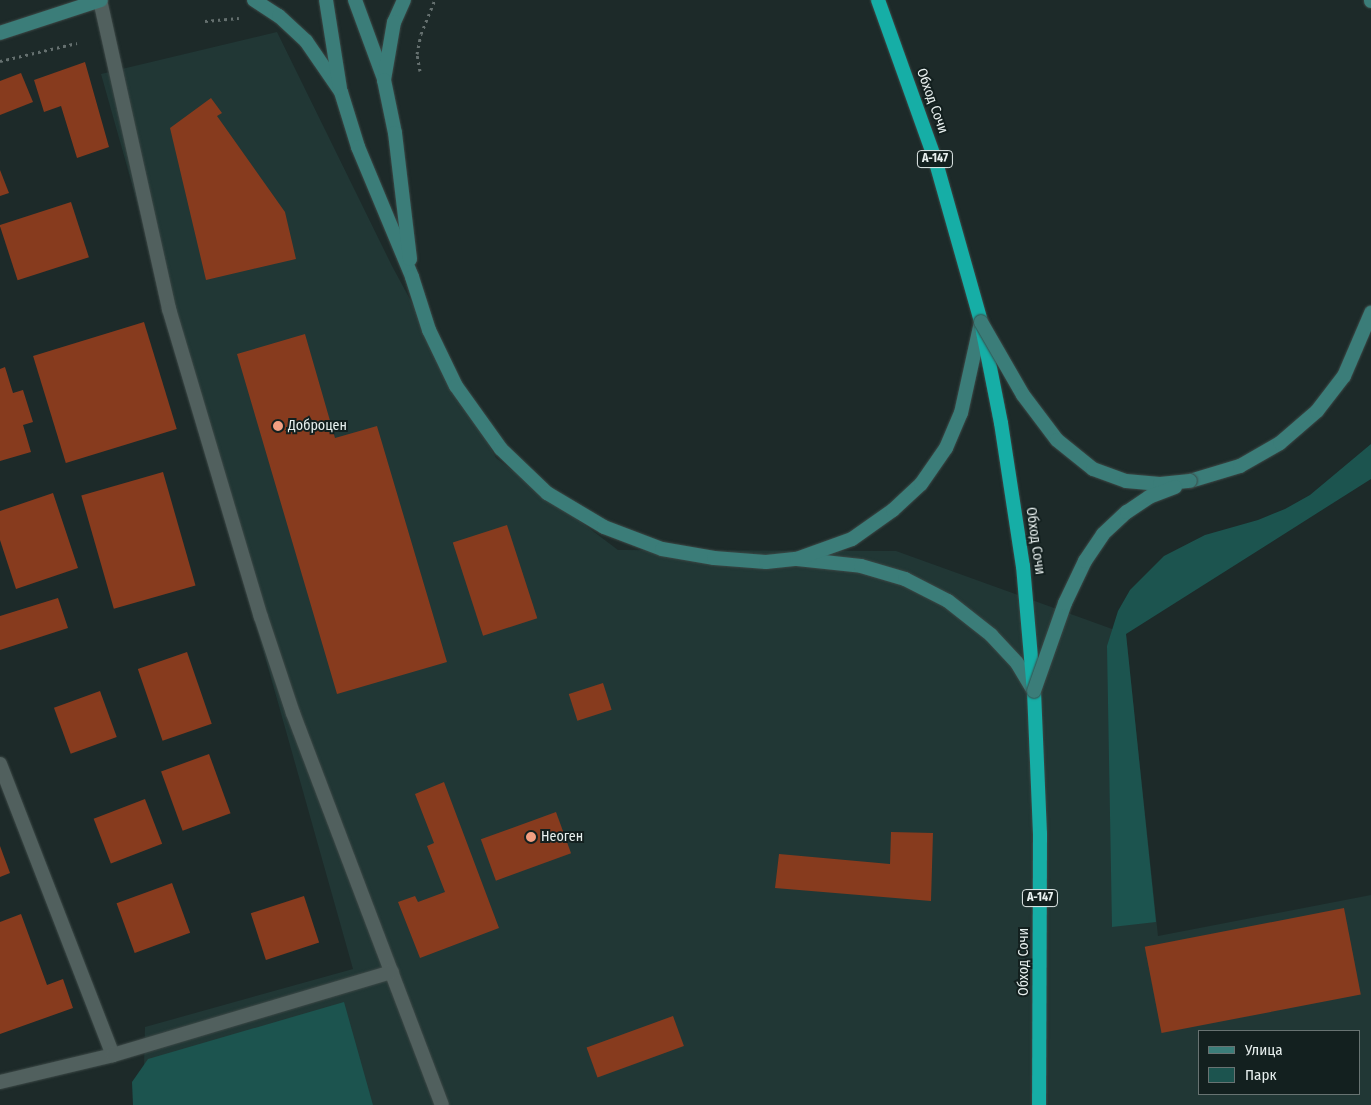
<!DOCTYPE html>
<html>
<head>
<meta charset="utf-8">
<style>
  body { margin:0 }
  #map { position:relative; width:1371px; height:1105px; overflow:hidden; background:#1d2a29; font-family:"Fira Sans Condensed",sans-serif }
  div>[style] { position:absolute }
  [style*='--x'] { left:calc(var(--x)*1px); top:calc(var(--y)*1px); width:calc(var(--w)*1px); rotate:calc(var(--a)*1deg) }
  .built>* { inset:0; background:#213735 }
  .green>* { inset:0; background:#1c544f }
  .building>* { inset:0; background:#873b1e; transform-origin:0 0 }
  .path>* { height:3px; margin-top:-1.5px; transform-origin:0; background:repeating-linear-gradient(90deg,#65706f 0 2.5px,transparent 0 6.5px) }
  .roads { filter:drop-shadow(0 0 1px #3c4846) drop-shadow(0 0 1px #3c4846) }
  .service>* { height:14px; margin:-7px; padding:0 7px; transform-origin:7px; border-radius:7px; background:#51605e }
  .secondary>* { height:14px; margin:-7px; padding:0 7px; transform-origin:7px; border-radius:7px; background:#3b7d79 }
  .trunk>* { height:14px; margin:-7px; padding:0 7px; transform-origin:7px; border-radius:7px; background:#16aea6 }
  .bridges { filter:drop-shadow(0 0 1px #3c4846) drop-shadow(0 0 1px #3c4846) }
  .secondary-bridge>* { height:14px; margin:-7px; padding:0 7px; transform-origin:7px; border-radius:7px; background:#3b7d79 }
  .dots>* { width:14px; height:14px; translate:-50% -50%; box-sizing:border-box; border:2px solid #13201f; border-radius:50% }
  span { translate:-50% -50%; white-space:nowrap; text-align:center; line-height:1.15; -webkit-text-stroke:4px #13201f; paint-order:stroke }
  .shield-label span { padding:1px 4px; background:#13201f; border:1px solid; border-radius:4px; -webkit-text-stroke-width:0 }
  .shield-label { font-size:12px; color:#e8f0ef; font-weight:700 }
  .street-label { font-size:14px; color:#e8f0ef }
  .poi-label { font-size:14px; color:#e8f0ef }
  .left { translate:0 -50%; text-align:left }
  .legend { position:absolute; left:1198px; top:1030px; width:162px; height:65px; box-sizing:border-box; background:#13201f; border:1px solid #687372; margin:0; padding:6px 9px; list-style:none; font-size:15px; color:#e8f0ef }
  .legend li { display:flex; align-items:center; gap:10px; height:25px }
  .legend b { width:25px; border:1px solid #687372 }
</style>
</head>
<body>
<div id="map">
  <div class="built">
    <div style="clip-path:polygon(evenodd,277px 32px,392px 266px,496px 458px,618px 550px,896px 551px,1126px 634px,1158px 936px,1371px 895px,1371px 1105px,143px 1105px,145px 1027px,353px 969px,101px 74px,277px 32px,1200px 1031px,1360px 1031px,1360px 1094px,1200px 1094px,1200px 1031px)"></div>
  </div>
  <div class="green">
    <div style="clip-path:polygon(1371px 444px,1371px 479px,1126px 634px,1156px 922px,1112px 927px,1107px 646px,1118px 611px,1130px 590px,1164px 556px,1205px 535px,1258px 520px,1285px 509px,1310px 495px)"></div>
    <div style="clip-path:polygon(344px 1002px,373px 1105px,133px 1105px,132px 1082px,148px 1059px)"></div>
  </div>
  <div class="building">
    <div style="clip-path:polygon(85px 62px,109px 147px,77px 158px,61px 106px,44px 112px,34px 80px)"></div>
    <div style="clip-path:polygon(21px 73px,33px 102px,0 115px,0 81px)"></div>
    <div style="clip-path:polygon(211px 98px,222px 113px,217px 116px,285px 212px,296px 259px,206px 280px,170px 128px)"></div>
    <div style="clip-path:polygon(0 170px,9px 193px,0 196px)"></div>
    <div style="left:71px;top:202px;width:58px;height:75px;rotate:72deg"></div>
    <div style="left:144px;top:322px;width:112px;height:116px;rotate:73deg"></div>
    <div style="clip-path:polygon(305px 334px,335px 438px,377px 426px,447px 662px,337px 694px,237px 354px)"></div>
    <div style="clip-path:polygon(5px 367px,13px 393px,23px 390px,33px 422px,23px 425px,31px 452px,0 461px,0 369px)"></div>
    <div style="left:163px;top:472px;width:118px;height:85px;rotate:74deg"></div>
    <div style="clip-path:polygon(53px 493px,78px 568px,16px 589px,0 540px,0 511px)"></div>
    <div style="left:507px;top:525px;width:98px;height:57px;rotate:72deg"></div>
    <div style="clip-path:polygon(58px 598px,68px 628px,0 650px,0 616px)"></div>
    <div style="left:187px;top:652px;width:76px;height:52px;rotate:71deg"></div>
    <div style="left:603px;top:683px;width:28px;height:36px;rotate:72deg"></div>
    <div style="left:100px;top:691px;width:49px;height:49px;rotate:70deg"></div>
    <div style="left:209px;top:754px;width:63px;height:51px;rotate:70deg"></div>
    <div style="clip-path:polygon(444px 782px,499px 928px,420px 958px,398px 902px,415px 896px,418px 902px,445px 892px,427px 846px,434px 843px,415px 794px)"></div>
    <div style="left:145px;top:799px;width:48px;height:55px;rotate:69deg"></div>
    <div style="left:556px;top:812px;width:44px;height:80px;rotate:70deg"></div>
    <div style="clip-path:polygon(891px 832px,933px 833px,931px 901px,775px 888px,779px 854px,890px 864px)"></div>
    <div style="clip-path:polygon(0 846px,10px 873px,0 877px)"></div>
    <div style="left:172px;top:883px;width:53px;height:59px;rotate:70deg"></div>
    <div style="left:304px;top:896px;width:49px;height:56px;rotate:72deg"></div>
    <div style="left:1344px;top:908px;width:88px;height:203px;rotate:79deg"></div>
    <div style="clip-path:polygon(21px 914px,47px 985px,63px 979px,73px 1008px,0 1034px,0 922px)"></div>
    <div style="left:673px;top:1016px;width:32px;height:92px;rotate:70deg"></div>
  </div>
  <div class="path">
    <div style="--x:205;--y:21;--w:34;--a:-5"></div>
    <div style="--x:0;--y:61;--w:79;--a:-13.2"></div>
    <div style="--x:420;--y:71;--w:17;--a:-100"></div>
    <div style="--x:417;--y:54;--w:20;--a:-79"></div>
    <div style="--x:421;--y:34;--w:37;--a:-68"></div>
  </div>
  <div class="roads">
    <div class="service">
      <div style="--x:100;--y:0;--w:317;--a:77.4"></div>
      <div style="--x:169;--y:309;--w:321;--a:73.4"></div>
      <div style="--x:261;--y:617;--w:101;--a:71.6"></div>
      <div style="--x:293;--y:713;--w:419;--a:69.2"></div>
      <div style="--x:0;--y:764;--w:312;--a:68.8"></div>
      <div style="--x:0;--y:1082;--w:116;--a:-13.4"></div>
      <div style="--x:113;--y:1055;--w:291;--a:-16.6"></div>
    </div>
    <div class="secondary">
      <div style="--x:254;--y:0;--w:30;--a:33"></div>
      <div style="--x:279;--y:16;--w:37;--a:43"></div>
      <div style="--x:306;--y:41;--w:62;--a:55.5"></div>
      <div style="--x:341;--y:92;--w:58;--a:72.8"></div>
      <div style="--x:358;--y:147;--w:141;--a:67.4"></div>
      <div style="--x:412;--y:277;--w:56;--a:72.2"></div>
      <div style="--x:429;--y:330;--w:62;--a:64.3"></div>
      <div style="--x:456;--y:386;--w:77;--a:54.5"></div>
      <div style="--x:501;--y:449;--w:64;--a:43.7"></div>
      <div style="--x:547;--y:493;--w:66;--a:30.8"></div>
      <div style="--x:604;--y:527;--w:62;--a:20.8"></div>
      <div style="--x:662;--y:549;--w:53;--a:9.8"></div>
      <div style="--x:714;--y:558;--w:52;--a:4.4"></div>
      <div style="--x:766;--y:562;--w:31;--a:-6"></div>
      <div style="--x:797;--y:559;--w:64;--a:6.2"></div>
      <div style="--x:861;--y:566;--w:46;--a:16.5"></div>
      <div style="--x:905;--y:579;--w:48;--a:27.1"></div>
      <div style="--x:948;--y:601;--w:55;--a:38.3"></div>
      <div style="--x:991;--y:635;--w:38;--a:47"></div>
      <div style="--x:1017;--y:663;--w:33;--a:59"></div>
      <div style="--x:326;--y:0;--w:89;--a:81"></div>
      <div style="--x:355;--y:0;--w:84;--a:69.8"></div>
      <div style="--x:404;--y:0;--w:24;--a:114"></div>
      <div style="--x:394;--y:22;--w:59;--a:99.8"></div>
      <div style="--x:384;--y:80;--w:54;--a:78.3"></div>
      <div style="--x:395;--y:133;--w:127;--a:83.2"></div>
      <div style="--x:1371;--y:0;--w:1;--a:90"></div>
      <div style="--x:0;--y:33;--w:106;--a:-18.1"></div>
      <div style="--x:1190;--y:481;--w:52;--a:-16.7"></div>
      <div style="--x:1240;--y:466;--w:46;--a:-29.9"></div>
      <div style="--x:1280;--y:443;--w:49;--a:-40.9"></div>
      <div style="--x:1317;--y:411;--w:44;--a:-52.4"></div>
      <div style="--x:1344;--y:376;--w:69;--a:-66.8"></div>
      <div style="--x:799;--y:558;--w:56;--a:-19.7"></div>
      <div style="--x:852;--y:539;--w:50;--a:-35.3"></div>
      <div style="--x:893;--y:510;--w:38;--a:-43"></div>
      <div style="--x:921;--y:484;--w:44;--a:-55.2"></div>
      <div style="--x:946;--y:448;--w:38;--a:-67"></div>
      <div style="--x:961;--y:413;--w:93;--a:-77.6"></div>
    </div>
    <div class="trunk">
      <div style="--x:878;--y:0;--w:169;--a:70.3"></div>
      <div style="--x:935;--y:159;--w:169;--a:74.2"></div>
      <div style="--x:981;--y:322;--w:103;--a:78.8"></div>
      <div style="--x:1001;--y:423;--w:145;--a:81.3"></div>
      <div style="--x:1023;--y:566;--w:125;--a:85"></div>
      <div style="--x:1034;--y:691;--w:143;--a:87.6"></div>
      <div style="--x:1040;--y:834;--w:271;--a:90.2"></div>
    </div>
  </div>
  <div class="bridges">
    <div class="secondary-bridge">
      <div style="--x:981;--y:322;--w:84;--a:60.1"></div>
      <div style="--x:1023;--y:395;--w:56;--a:52.9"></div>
      <div style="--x:1057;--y:440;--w:46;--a:38.9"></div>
      <div style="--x:1093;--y:469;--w:35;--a:20"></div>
      <div style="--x:1126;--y:481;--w:34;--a:5"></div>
      <div style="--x:1160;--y:484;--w:30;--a:-6"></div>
      <div style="--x:1034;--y:691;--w:93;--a:-70.6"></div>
      <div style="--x:1065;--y:603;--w:47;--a:-64.5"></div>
      <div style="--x:1085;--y:561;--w:32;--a:-56"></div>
      <div style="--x:1103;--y:534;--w:33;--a:-43"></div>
      <div style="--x:1127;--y:512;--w:27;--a:-34"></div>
      <div style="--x:1149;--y:497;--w:28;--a:-21"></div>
    </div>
  </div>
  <div class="dots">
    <div style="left:278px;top:426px;background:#f39f82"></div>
    <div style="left:531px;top:837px;background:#f39f82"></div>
  </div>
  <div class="shield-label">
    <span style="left:935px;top:159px">А-147</span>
    <span style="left:1040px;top:898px">А-147</span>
  </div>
  <div class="street-label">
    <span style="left:932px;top:101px;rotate:70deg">Обход Сочи</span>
    <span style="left:1035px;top:541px;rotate:82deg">Обход Сочи</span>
    <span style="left:1024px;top:962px;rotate:-90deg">Обход Сочи</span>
  </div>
  <div class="poi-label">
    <span class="left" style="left:288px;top:426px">Доброцен</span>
    <span class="left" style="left:541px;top:837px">Неоген</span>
  </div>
  <ul class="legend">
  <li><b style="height:6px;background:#3b7d79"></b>Улица</li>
  <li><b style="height:14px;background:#1c544f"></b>Парк</li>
  </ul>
</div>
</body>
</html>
